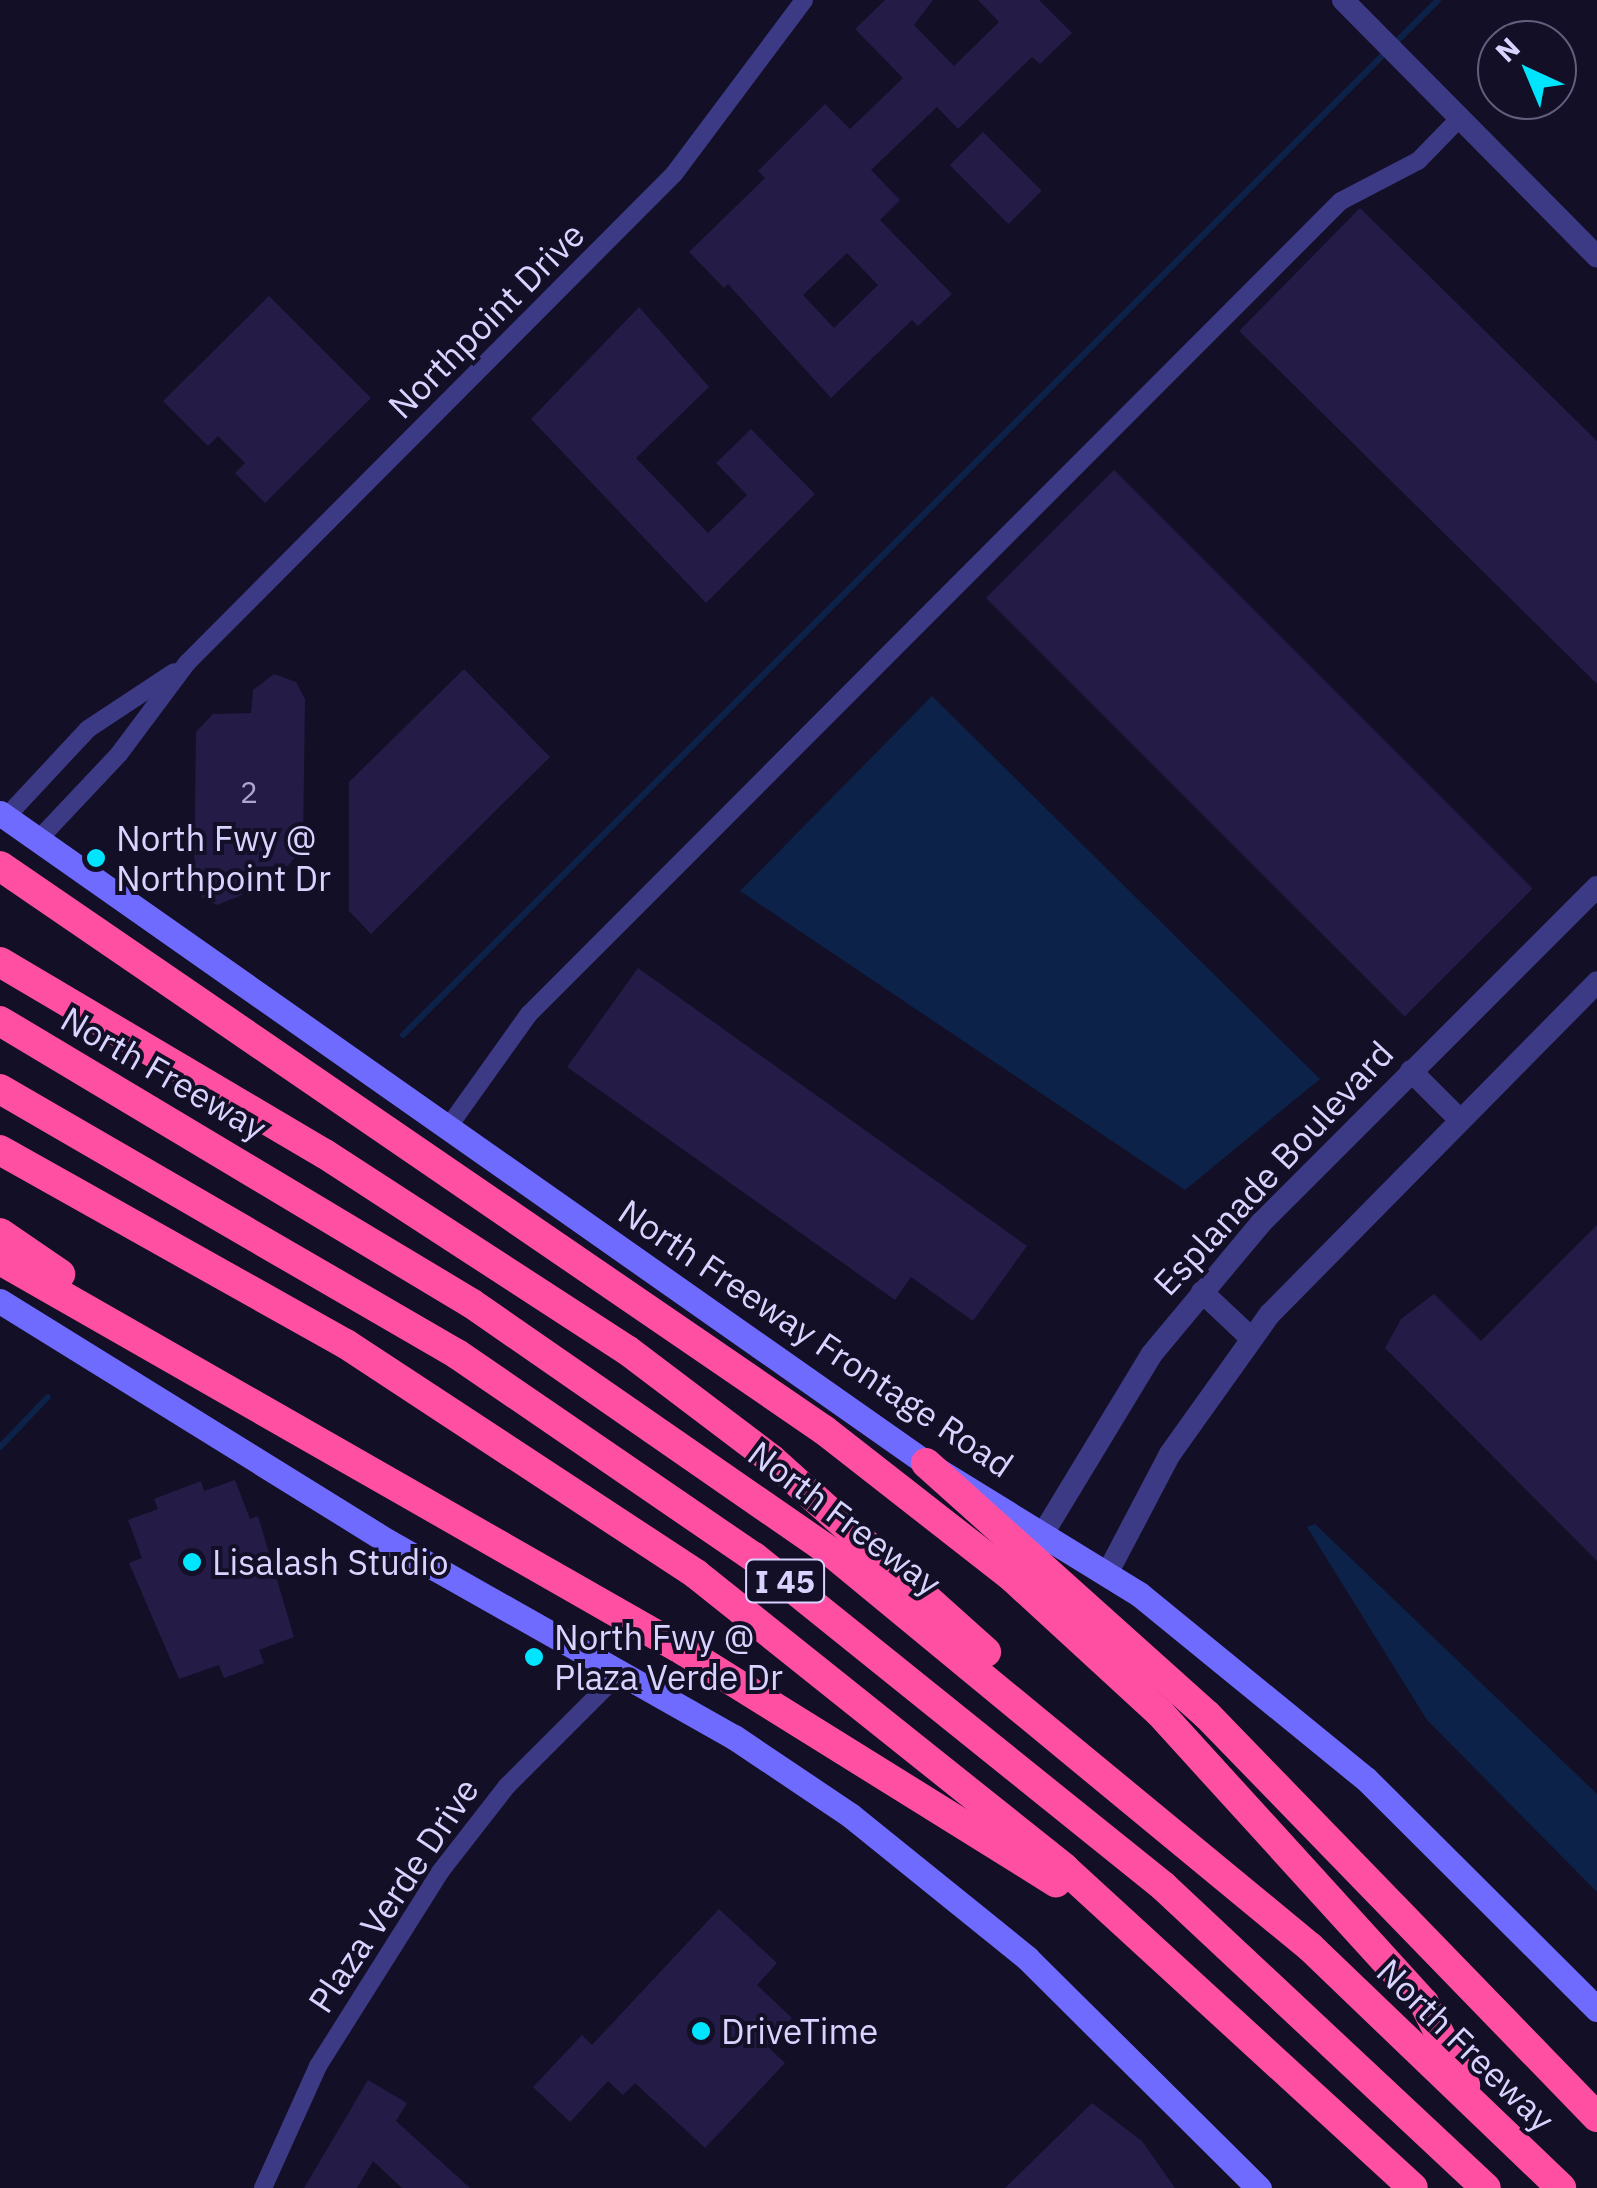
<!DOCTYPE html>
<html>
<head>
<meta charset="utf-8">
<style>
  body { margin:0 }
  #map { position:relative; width:1597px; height:2188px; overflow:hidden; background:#130f26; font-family:"IBM Plex Sans",sans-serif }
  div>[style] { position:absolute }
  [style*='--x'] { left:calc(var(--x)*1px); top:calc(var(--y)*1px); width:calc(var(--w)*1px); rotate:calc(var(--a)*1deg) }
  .water>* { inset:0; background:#0c2248 }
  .stream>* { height:6px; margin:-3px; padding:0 3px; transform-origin:3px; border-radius:3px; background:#0c2248 }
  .building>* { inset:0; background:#241b47; transform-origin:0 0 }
  .minor>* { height:18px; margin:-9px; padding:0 9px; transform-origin:9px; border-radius:9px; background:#3d3a85 }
  .tertiary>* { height:22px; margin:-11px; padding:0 11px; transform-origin:11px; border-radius:11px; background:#3d3a85 }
  .secondary>* { height:25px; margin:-12.5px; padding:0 12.5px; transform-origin:12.5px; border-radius:12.5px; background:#6f6bff }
  .motorway>* { height:30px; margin:-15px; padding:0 15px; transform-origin:15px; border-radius:15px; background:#ff4fa3 }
  .dots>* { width:28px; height:28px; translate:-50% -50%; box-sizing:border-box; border:5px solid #130f26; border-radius:50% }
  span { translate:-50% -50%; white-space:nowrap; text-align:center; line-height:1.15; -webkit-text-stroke:8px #130f26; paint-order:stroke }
  .number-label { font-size:30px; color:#aca6d1 }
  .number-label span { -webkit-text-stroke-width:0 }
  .shield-label span { padding:2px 8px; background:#130f26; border:2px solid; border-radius:8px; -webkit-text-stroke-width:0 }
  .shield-label { font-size:32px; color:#d9d4ff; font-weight:700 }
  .street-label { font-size:35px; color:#d9d4ff }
  .poi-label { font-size:35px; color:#d9d4ff }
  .left { translate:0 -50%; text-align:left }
  .north { position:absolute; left:1477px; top:20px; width:100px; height:100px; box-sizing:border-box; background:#130f26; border:2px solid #625e7d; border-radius:50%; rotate:316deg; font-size:28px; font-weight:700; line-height:40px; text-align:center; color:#d9d4ff }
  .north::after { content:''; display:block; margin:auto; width:35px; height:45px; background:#00e5ff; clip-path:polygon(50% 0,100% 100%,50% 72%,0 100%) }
</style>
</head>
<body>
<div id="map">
  <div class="water">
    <div style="clip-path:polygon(932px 696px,1320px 1079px,1185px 1190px,740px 891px)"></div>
    <div style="clip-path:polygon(1315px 1524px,1597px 1794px,1597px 1892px,1427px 1720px,1307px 1527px)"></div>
  </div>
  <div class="stream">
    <div style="--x:403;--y:1035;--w:1464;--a:-45"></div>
    <div style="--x:0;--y:1447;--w:69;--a:-46.2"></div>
  </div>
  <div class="building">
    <div style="clip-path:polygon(evenodd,885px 0,933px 0,914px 25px,954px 66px,999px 22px,978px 0,1039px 0,1072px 33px,1040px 64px,1032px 57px,958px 129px,937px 107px,871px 170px,900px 200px,880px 220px,952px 294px,918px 326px,912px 320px,831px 398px,728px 284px,724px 288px,689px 252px,765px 178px,758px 171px,825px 104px,850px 129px,903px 78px,855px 29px,885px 0,847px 253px,878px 285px,834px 328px,803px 295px,847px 253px)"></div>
    <div style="left:983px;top:132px;width:83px;height:47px;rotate:45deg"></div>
    <div style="clip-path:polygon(1360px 208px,1597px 441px,1597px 684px,1239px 331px)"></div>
    <div style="clip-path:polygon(269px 296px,371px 398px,265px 503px,235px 473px,245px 463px,218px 436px,208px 446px,163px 401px)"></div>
    <div style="clip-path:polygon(639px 307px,709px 387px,636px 458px,708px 533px,747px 495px,716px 463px,751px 429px,815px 494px,706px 603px,531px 419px)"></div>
    <div style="left:1114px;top:470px;width:592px;height:181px;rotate:45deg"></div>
    <div style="clip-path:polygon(464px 669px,550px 757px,371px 934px,349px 911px,349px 782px)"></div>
    <div style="clip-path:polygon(274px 674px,296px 682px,305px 699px,303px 846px,288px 866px,249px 867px,242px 895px,217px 905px,202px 897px,194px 879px,196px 732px,213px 714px,251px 713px,253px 690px)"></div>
    <div style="clip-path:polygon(638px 968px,1027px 1246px,973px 1321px,911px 1277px,895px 1300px,567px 1067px)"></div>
    <div style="clip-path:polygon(1597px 1225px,1597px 1561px,1385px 1348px,1401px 1319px,1434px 1294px,1481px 1341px)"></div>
    <div style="clip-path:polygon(235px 1480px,250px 1519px,258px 1516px,294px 1637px,259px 1650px,264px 1663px,224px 1678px,219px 1665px,179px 1679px,129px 1563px,142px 1558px,128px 1520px,158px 1509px,154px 1499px,201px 1481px,204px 1491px)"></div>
    <div style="clip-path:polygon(719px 1909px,777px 1963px,757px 1985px,792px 2018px,767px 2046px,785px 2063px,705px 2148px,635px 2083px,623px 2095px,608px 2081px,570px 2122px,533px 2087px,582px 2035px,592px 2045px)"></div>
    <div style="clip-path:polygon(368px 2080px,407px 2103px,396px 2121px,470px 2188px,402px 2188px,373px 2161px,357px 2188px,304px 2188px)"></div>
    <div style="clip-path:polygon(1092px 2103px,1142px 2141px,1175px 2188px,1005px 2188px)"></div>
  </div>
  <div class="minor">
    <div style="--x:6;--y:817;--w:120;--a:-47"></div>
    <div style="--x:88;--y:729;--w:103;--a:-33.5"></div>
    <div style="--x:38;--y:840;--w:118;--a:-46.7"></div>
    <div style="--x:119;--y:754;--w:114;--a:-53.2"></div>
    <div style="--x:187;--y:663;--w:690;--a:-45.12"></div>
    <div style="--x:674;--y:174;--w:217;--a:-53.2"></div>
    <div style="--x:449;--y:1126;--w:138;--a:-54.5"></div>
    <div style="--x:529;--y:1014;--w:1149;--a:-45.04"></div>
    <div style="--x:1341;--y:201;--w:87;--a:-27.5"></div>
    <div style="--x:1418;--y:161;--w:60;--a:-45.7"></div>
    <div style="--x:263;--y:2188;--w:134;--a:-65.7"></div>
    <div style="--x:318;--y:2066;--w:229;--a:-57.8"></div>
    <div style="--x:440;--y:1872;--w:109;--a:-52.1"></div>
    <div style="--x:507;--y:1786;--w:163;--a:-45"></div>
  </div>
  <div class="tertiary">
    <div style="--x:1343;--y:0;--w:361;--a:45.3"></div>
    <div style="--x:1411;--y:1071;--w:69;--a:45"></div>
    <div style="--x:1202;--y:1292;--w:67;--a:43.2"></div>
    <div style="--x:1044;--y:1532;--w:207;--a:-58.8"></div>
    <div style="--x:1151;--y:1355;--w:172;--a:-50.2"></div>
    <div style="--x:1261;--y:1223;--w:475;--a:-45"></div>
    <div style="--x:1108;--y:1572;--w:133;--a:-62.3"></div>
    <div style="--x:1170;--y:1454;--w:172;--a:-54.5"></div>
    <div style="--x:1270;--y:1314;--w:466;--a:-45.4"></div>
  </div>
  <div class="secondary">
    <div style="--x:0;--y:813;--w:1131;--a:35.07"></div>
    <div style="--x:926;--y:1463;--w:250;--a:31.6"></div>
    <div style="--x:1139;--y:1594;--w:293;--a:39.2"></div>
    <div style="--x:1366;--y:1779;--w:326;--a:44.9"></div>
    <div style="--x:0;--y:1301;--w:455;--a:31.8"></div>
    <div style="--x:387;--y:1541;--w:399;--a:29.5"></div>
    <div style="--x:734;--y:1737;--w:140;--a:33.9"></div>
    <div style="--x:850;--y:1815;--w:228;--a:38.9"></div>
    <div style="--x:1027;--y:1958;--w:327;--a:44.8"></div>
  </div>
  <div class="motorway">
    <div style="--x:0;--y:866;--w:999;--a:34.39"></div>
    <div style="--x:824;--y:1430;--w:239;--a:38"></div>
    <div style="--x:1012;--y:1577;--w:201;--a:42.6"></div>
    <div style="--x:1160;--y:1713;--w:392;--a:47.7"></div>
    <div style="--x:1424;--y:2003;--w:92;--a:63.4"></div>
    <div style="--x:0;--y:962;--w:377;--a:30.6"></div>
    <div style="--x:325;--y:1154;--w:360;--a:33"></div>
    <div style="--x:627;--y:1350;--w:181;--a:37.1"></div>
    <div style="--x:771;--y:1459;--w:289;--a:41.9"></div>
    <div style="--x:0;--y:1021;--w:549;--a:30.91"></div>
    <div style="--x:471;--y:1303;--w:439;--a:34.7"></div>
    <div style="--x:832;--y:1553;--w:619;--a:39.5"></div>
    <div style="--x:1310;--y:1947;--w:348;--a:43.8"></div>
    <div style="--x:0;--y:1089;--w:528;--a:30.11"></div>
    <div style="--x:457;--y:1354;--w:360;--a:34.4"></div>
    <div style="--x:754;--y:1557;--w:525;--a:38.81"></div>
    <div style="--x:1163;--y:1886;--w:442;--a:43.1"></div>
    <div style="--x:0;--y:1150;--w:397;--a:29.3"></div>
    <div style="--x:346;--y:1344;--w:419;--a:33.3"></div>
    <div style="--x:696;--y:1574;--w:471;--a:38.6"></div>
    <div style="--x:1064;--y:1868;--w:473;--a:42.5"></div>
    <div style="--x:0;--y:1233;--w:73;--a:34.3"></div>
    <div style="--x:0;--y:1260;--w:790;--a:29.74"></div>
    <div style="--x:686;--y:1652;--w:436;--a:31.9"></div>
    <div style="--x:926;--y:1463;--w:377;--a:41.9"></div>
    <div style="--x:1207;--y:1715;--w:560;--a:45.87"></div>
  </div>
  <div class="dots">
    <div style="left:96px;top:858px;background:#00e5ff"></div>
    <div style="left:192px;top:1562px;background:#00e5ff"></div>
    <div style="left:534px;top:1657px;background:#00e5ff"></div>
    <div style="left:701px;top:2031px;background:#00e5ff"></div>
  </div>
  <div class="number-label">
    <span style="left:249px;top:792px">2</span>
  </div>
  <div class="shield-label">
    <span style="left:785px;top:1581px">I 45</span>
  </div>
  <div class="street-label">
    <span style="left:486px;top:320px;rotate:-45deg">Northpoint Drive</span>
    <span style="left:164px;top:1073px;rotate:30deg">North Freeway</span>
    <span style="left:1273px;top:1168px;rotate:-47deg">Esplanade Boulevard</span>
    <span style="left:816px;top:1338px;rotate:34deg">North Freeway Frontage Road</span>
    <span style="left:845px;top:1518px;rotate:37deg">North Freeway</span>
    <span style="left:393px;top:1895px;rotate:-56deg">Plaza Verde Drive</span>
    <span style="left:1466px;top:2045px;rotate:44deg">North Freeway</span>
  </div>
  <div class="poi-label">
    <span class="left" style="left:116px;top:858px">North Fwy @<br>Northpoint Dr</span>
    <span class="left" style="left:212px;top:1562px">Lisalash Studio</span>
    <span class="left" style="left:554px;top:1657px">North Fwy @<br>Plaza Verde Dr</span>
    <span class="left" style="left:721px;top:2031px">DriveTime</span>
  </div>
  <div class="north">N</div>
</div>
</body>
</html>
